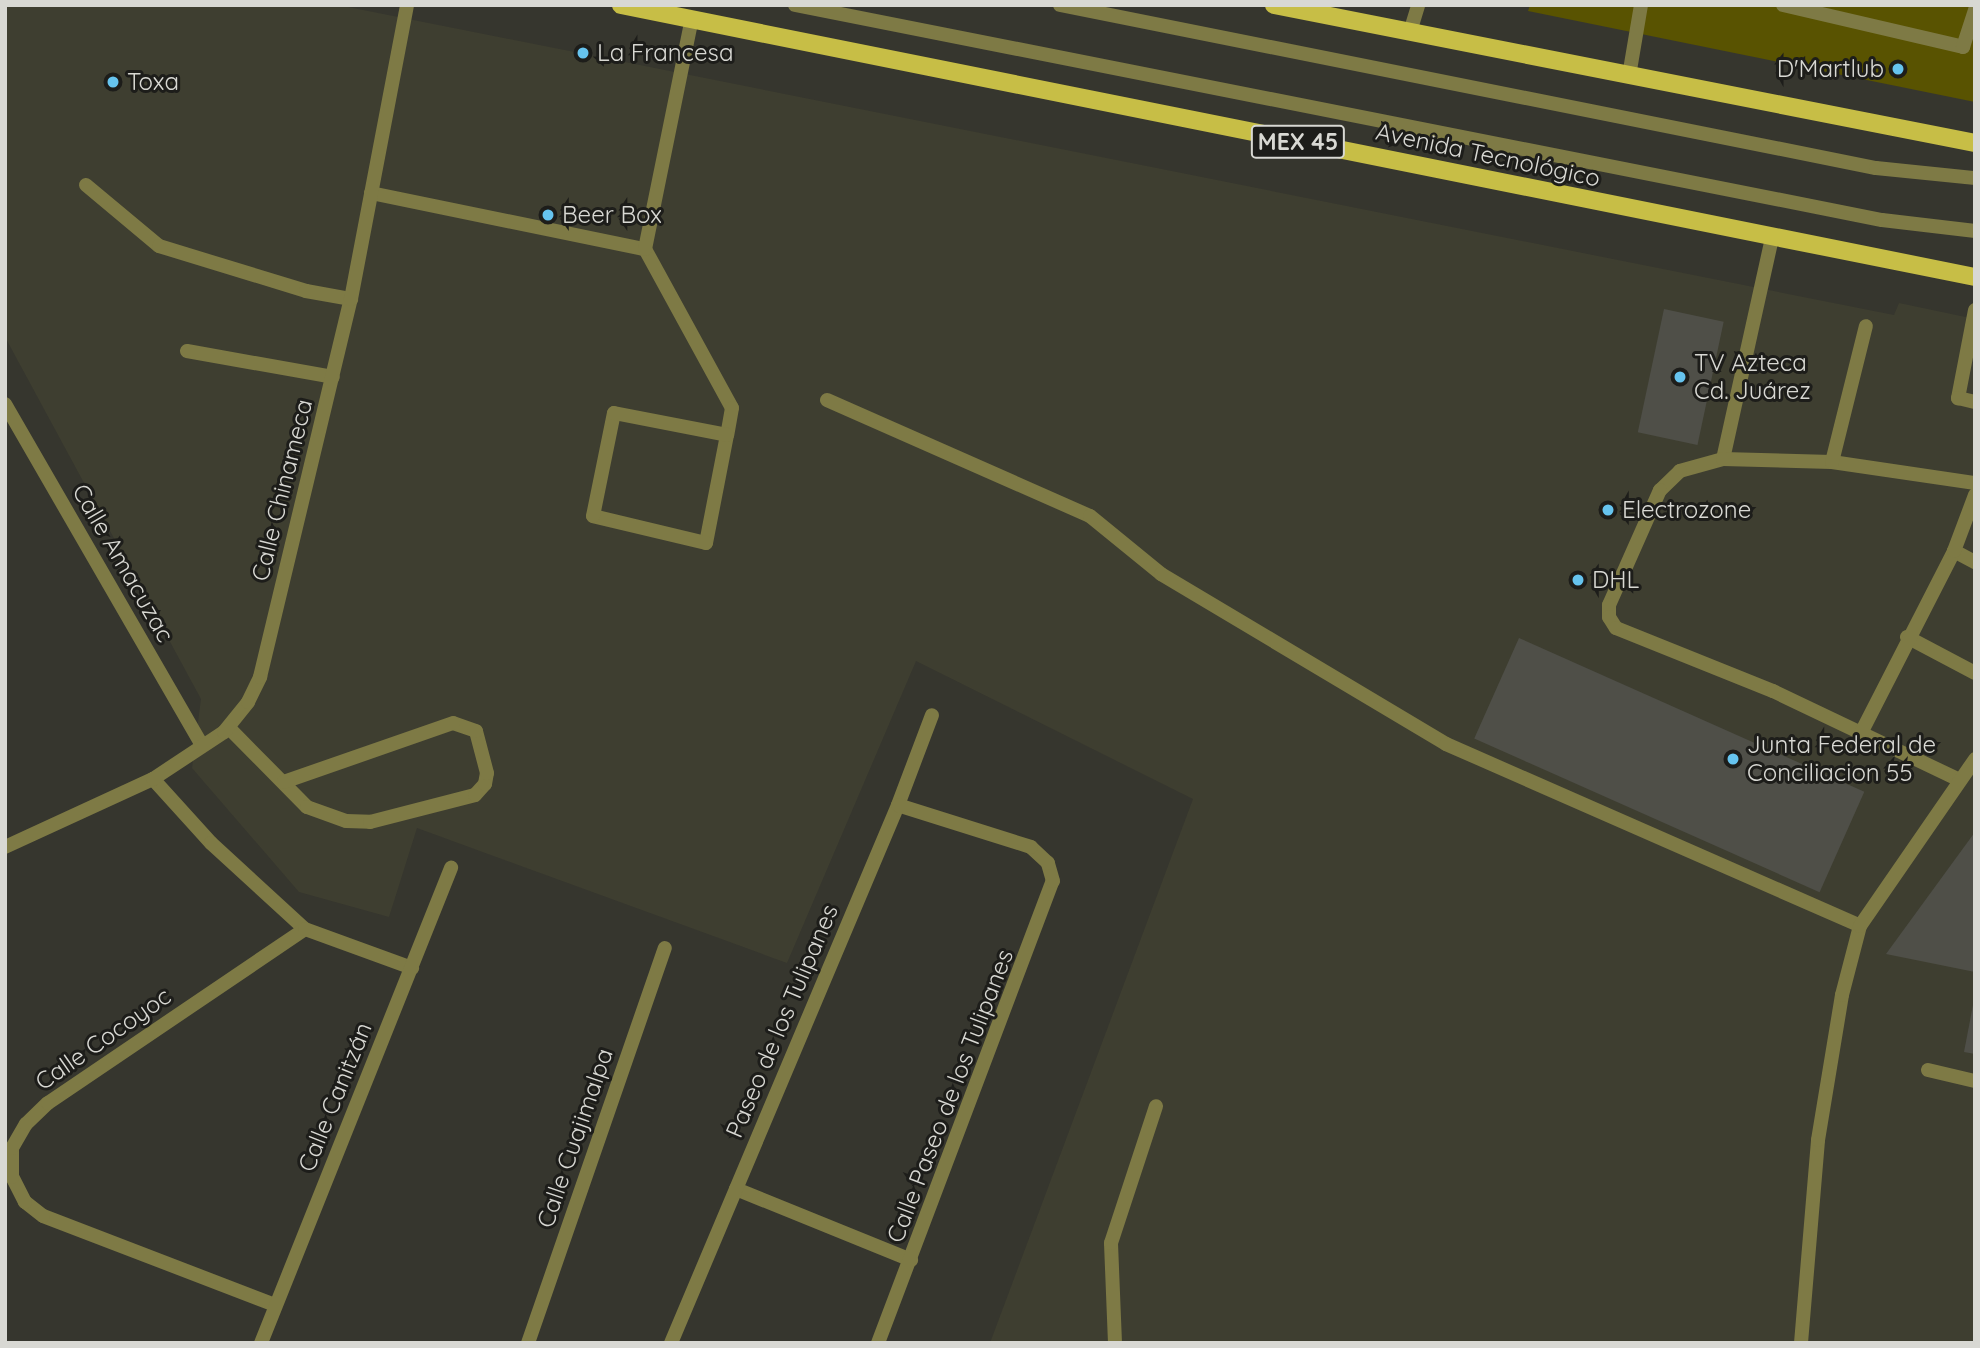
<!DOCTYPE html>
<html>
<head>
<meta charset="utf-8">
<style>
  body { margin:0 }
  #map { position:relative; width:1980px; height:1348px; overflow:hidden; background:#36362e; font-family:Quicksand,sans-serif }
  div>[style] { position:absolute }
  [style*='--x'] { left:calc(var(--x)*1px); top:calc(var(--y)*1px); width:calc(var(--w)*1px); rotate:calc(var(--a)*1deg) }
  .built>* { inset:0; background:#3e3e30 }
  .green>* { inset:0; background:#595301 }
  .building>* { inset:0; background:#4f4f48; transform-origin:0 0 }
  .service>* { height:14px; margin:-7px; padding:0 7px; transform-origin:7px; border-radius:7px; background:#7e7a45 }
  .minor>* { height:14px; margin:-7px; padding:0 7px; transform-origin:7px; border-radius:7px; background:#7e7a45 }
  .tertiary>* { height:14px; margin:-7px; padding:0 7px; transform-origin:7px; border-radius:7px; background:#7e7a45 }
  .primary>* { height:18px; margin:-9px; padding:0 9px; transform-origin:9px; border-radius:9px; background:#c7be46 }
  .dots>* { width:19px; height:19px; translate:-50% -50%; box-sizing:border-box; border:4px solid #1d1d1a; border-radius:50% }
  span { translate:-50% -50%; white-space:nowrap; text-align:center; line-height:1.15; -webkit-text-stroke:6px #1d1d1a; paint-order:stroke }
  .shield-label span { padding:2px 5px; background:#1d1d1a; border:2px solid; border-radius:5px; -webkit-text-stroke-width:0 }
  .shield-label { font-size:23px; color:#d8d8d3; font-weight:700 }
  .poi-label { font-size:24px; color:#d8d8d3 }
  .left { translate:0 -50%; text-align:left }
  .right { translate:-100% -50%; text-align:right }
  .street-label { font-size:24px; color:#d8d8d3 }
  .frame { position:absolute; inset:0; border:7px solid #d8d8d3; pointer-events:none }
</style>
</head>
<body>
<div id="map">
  <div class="built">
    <div style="clip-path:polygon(5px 5px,338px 5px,1894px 315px,1899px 303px,1975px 319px,1975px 1343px,990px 1343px,1193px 799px,916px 661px,787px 963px,417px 828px,389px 917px,299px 892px,192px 768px,201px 699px,5px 337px)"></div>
  </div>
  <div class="green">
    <div style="clip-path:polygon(1530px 5px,1975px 5px,1975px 102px,1528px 11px)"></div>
  </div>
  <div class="building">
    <div style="left:1664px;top:309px;width:61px;height:126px;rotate:12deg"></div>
    <div style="left:1519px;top:638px;width:378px;height:110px;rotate:24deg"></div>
    <div style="clip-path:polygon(1975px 832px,1975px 972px,1886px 954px)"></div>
    <div style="clip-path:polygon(1973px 1005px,1975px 1005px,1975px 1054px,1964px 1052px)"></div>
  </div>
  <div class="service">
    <div style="--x:795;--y:5;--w:1108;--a:11.19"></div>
    <div style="--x:1882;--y:220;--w:94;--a:6.7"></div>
    <div style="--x:1060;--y:5;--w:832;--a:11.3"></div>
    <div style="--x:1876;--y:168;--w:100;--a:5.8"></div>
    <div style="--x:1783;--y:5;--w:185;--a:13.1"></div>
    <div style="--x:1963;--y:47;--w:40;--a:-72"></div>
    <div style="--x:1410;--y:32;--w:28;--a:-73"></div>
    <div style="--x:1629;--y:76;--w:72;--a:-80.4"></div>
    <div style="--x:86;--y:185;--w:95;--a:39.9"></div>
    <div style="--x:159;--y:246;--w:154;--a:17"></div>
    <div style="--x:306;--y:291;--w:46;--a:10.1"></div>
    <div style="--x:371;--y:193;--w:280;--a:11.6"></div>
    <div style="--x:645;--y:249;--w:181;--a:61.3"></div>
    <div style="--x:732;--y:408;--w:27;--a:100"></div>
    <div style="--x:727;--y:435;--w:110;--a:101"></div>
    <div style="--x:706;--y:543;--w:116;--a:-166.6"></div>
    <div style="--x:593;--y:516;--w:105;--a:-78.5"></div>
    <div style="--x:614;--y:413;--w:115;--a:11"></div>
    <div style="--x:1772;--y:238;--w:226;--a:102.5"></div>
    <div style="--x:1723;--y:459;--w:45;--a:164.4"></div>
    <div style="--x:1680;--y:471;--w:28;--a:136"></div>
    <div style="--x:1660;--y:490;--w:126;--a:113.9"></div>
    <div style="--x:1609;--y:605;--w:12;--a:90"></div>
    <div style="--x:1609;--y:617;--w:13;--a:58"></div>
    <div style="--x:1616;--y:628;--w:169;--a:21.9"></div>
    <div style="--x:1773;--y:691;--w:207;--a:25.5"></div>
    <div style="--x:645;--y:249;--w:235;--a:-78.5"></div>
    <div style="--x:1975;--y:310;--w:90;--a:100.9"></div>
    <div style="--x:1958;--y:398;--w:17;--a:13"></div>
    <div style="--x:187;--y:351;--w:148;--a:10.1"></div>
    <div style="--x:827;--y:400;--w:287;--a:23.8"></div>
    <div style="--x:1090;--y:516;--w:92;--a:39.2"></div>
    <div style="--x:1161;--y:574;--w:332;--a:30.8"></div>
    <div style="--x:1446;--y:744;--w:452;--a:23.7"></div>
    <div style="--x:1723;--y:459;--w:109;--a:1.6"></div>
    <div style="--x:1832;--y:462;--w:145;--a:8.4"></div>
    <div style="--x:1832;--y:462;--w:140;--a:-76"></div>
    <div style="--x:1954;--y:551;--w:24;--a:28"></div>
    <div style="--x:1907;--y:637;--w:77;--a:27.9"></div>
    <div style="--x:229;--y:728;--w:111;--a:45.4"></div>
    <div style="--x:307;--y:807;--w:41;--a:19.7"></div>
    <div style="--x:346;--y:821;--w:24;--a:2"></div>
    <div style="--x:370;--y:822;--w:108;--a:-14.4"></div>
    <div style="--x:475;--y:795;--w:15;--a:-48"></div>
    <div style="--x:485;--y:784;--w:11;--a:-80"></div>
    <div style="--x:487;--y:773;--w:43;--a:-104.7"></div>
    <div style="--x:476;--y:731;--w:24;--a:-161"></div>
    <div style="--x:453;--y:723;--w:179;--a:160.8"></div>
    <div style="--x:1860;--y:735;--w:207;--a:-62.9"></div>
    <div style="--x:1954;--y:551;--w:60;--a:-69.4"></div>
    <div style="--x:1928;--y:1070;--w:48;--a:13.2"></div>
    <div style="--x:1115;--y:1343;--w:100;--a:-92.3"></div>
    <div style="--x:1111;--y:1243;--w:144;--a:-71.8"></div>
  </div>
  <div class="minor">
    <div style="--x:5;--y:404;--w:394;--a:60"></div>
    <div style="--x:153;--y:779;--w:86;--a:47.8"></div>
    <div style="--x:211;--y:843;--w:127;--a:42.5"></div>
    <div style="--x:5;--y:847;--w:163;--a:-24.7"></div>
    <div style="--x:153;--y:779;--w:85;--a:-33.5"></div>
    <div style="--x:224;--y:732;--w:38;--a:-51"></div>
    <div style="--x:248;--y:702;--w:28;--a:-64"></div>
    <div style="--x:260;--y:677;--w:389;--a:-76.5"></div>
    <div style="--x:351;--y:299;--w:299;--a:-79.2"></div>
    <div style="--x:736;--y:1189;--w:189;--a:22.1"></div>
    <div style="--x:275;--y:1305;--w:248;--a:-159"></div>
    <div style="--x:43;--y:1216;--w:23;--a:-142"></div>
    <div style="--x:25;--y:1202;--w:28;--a:-117"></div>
    <div style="--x:12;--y:1177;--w:29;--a:-90"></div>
    <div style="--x:12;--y:1148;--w:28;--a:-60"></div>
    <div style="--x:26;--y:1124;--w:30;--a:-44"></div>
    <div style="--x:48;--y:1103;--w:310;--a:-34.1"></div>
    <div style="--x:305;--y:929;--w:114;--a:20"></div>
    <div style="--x:261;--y:1343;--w:512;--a:-68.2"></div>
    <div style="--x:528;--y:1343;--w:418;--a:-70.9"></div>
    <div style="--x:671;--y:1343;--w:584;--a:-67.12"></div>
    <div style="--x:898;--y:805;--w:96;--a:-69.3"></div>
    <div style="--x:878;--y:1343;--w:494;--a:-69.3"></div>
    <div style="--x:1053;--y:881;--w:19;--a:-106"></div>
    <div style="--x:1048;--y:863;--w:23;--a:-137"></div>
    <div style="--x:1031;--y:847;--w:139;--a:-162.5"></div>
  </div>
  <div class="tertiary">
    <div style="--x:1801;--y:1343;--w:204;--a:-85.2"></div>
    <div style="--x:1818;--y:1140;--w:147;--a:-80.6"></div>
    <div style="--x:1842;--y:995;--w:71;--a:-75.4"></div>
    <div style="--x:1860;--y:926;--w:203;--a:-55.4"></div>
  </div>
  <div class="primary">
    <div style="--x:621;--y:5;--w:1381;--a:11.36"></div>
    <div style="--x:1274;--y:5;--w:714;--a:11.14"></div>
  </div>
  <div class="dots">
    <div style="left:583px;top:53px;background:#66c4ef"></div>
    <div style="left:1898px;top:69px;background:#66c4ef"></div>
    <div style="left:113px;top:82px;background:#66c4ef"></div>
    <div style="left:548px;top:215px;background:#66c4ef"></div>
    <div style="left:1680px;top:377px;background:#66c4ef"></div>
    <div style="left:1608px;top:510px;background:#66c4ef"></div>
    <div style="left:1578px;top:580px;background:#66c4ef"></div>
    <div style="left:1733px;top:759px;background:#66c4ef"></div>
  </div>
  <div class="shield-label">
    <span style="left:1298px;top:142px">MEX 45</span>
  </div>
  <div class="poi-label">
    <span class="left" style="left:597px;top:53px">La Francesa</span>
    <span class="right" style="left:1884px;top:69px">D'Martlub</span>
    <span class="left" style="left:127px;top:82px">Toxa</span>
    <span class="left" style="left:562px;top:215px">Beer Box</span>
    <span class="left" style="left:1694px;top:377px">TV Azteca<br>Cd. Juárez</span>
    <span class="left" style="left:1622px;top:510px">Electrozone</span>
    <span class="left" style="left:1592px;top:580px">DHL</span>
    <span class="left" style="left:1747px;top:759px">Junta Federal de<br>Conciliacion 55</span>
  </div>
  <div class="street-label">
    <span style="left:1488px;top:155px;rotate:12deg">Avenida Tecnológico</span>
    <span style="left:282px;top:490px;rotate:-76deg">Calle Chinameca</span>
    <span style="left:123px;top:563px;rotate:60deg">Calle Amacuzac</span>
    <span style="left:782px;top:1021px;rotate:-67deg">Paseo de los Tulipanes</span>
    <span style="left:103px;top:1039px;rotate:-35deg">Calle Cocoyoc</span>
    <span style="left:950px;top:1096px;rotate:-69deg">Calle Paseo de los Tulipanes</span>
    <span style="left:335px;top:1097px;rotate:-68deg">Calle Canitzán</span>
    <span style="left:575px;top:1138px;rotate:-71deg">Calle Cuajimalpa</span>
  </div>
  <div class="frame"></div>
</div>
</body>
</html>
